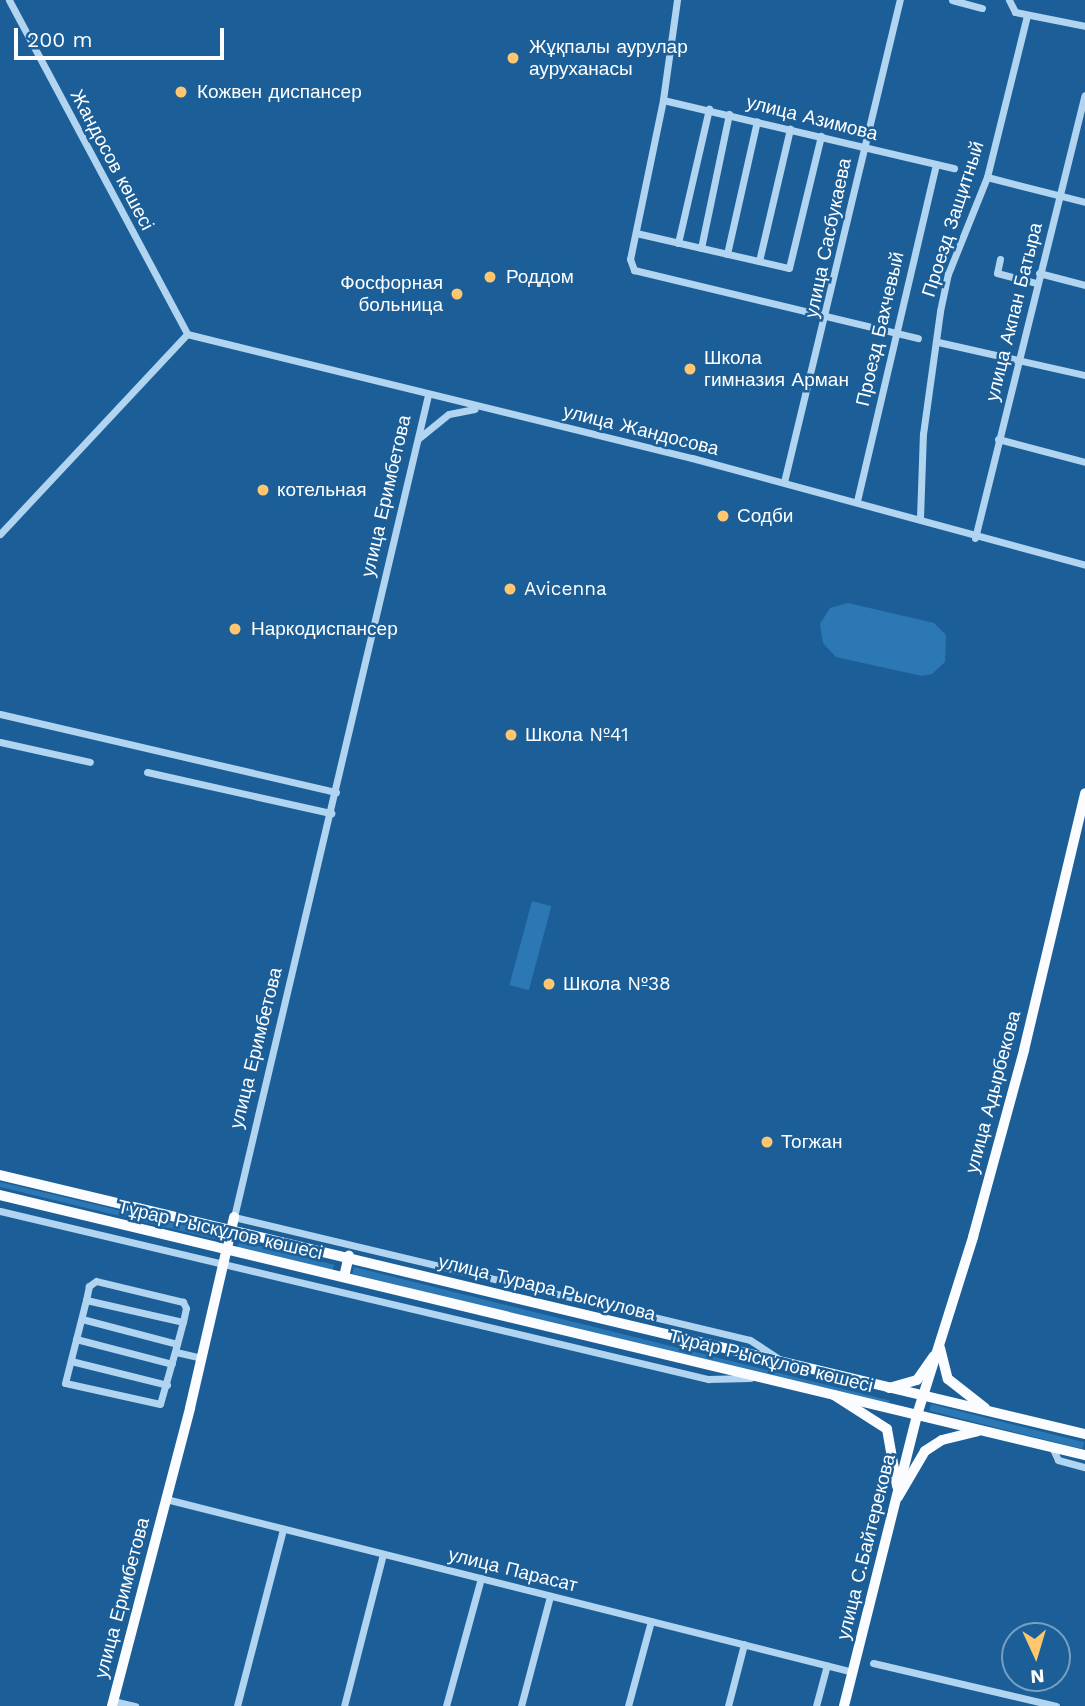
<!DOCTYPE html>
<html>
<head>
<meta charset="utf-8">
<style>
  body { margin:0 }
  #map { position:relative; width:1085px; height:1706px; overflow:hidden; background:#1c5f98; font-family:"Work Sans",sans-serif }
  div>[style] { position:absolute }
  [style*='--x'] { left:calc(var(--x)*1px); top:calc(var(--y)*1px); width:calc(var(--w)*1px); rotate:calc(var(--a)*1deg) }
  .green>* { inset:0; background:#2c78b4; transform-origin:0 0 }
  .minor>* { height:7px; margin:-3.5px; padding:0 3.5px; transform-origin:3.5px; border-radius:3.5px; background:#b1d4f0 }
  .major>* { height:10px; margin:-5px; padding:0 5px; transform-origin:5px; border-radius:5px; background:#fafcff }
  .dots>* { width:19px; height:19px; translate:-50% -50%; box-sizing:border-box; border:4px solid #1c5f98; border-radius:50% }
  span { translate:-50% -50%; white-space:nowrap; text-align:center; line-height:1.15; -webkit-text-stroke:5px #1c5f98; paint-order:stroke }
  .poi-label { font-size:19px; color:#fff }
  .left { translate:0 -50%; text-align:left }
  .right { translate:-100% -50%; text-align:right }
  .street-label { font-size:19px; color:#fff }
  .north { position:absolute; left:1001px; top:1622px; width:70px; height:70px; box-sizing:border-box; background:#1c5f98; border:2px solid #779fc1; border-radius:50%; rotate:176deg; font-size:19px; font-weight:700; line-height:28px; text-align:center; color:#fff }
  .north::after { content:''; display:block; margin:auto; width:24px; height:32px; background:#ffc670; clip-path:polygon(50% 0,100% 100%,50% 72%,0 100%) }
  .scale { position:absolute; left:14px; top:28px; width:210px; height:32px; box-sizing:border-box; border:4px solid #fff; border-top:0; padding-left:9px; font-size:21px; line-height:24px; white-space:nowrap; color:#fff; -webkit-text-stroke:5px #1c5f98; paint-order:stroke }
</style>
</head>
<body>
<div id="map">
  <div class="green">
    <div style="clip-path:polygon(848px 603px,934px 623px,946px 635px,945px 662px,932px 674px,922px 676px,836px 657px,823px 643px,820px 624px,830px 608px)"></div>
    <div style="left:532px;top:901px;width:20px;height:87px;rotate:15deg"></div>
    <div style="clip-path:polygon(0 1182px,224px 1235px,223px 1241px,0 1187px)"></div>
    <div style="left:239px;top:1241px;width:98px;height:7px;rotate:14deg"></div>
    <div style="left:354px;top:1267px;width:552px;height:7px;rotate:14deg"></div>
    <div style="left:931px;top:1404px;width:158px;height:7px;rotate:14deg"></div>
  </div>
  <div class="minor">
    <div style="--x:9;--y:0;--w:378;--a:61.9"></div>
    <div style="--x:677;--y:0;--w:101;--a:98"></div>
    <div style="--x:663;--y:100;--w:162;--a:101.7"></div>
    <div style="--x:630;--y:259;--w:12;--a:70"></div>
    <div style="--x:634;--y:270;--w:292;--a:13.5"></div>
    <div style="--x:952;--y:0;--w:31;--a:15"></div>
    <div style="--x:1009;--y:0;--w:13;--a:63"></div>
    <div style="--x:1015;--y:12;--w:71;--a:11.3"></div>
    <div style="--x:663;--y:100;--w:299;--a:13.2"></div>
    <div style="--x:987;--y:177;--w:101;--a:14.3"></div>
    <div style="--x:636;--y:233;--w:157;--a:12.9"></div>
    <div style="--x:789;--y:268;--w:136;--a:-76.4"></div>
    <div style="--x:678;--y:243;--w:138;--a:-77"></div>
    <div style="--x:701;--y:248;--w:137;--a:-78.2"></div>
    <div style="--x:727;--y:254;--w:136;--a:-77.3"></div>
    <div style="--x:1000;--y:259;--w:14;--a:102"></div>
    <div style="--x:997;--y:273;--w:40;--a:14.4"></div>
    <div style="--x:759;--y:261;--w:136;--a:-76.8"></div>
    <div style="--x:1039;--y:273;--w:48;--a:14.6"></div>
    <div style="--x:187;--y:334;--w:520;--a:13.8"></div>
    <div style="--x:692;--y:458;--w:407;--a:15.2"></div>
    <div style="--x:938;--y:342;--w:151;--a:12.7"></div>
    <div style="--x:428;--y:395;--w:845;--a:103.28"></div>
    <div style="--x:234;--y:1217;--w:530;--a:13.41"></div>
    <div style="--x:750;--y:1340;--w:35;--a:33"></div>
    <div style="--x:419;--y:438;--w:38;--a:-39"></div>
    <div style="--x:449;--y:414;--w:26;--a:-11"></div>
    <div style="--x:998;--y:439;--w:90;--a:14.8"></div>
    <div style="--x:784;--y:482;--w:496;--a:-76.5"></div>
    <div style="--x:857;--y:501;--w:346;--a:-76.8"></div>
    <div style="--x:920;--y:518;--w:84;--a:-88"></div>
    <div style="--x:923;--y:434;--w:124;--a:-82.1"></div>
    <div style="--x:940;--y:311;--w:38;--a:-78"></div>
    <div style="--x:948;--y:274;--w:105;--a:-68.1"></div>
    <div style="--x:987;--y:177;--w:167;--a:-76.1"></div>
    <div style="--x:0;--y:534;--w:274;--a:-46.9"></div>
    <div style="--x:975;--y:538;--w:456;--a:-76.1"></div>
    <div style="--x:0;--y:714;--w:345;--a:13.1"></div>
    <div style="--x:0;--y:742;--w:92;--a:12.5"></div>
    <div style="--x:147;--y:772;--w:189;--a:12.6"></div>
    <div style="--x:0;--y:1211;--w:728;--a:13.35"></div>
    <div style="--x:708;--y:1379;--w:42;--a:-1.4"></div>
    <div style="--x:82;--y:1319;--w:98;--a:14.7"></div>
    <div style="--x:177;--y:1344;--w:62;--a:105.8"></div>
    <div style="--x:160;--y:1404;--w:97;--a:-167.5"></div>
    <div style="--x:65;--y:1383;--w:86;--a:-75.8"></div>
    <div style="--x:76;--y:1339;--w:99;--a:14.6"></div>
    <div style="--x:177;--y:1344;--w:23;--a:-75"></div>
    <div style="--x:183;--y:1322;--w:14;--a:-78"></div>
    <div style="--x:186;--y:1308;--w:7;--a:-117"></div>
    <div style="--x:183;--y:1302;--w:89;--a:-166.4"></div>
    <div style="--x:96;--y:1281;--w:9;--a:144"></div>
    <div style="--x:89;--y:1286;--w:14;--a:102"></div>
    <div style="--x:86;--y:1300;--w:99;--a:12.8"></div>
    <div style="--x:176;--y:1352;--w:26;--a:13"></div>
    <div style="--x:71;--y:1361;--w:99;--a:14"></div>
    <div style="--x:1052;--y:1447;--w:14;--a:65"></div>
    <div style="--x:1058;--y:1460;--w:28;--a:15"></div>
    <div style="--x:166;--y:1499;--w:708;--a:14.13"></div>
    <div style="--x:873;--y:1663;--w:188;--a:13.2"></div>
    <div style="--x:113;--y:1701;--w:23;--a:13"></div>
    <div style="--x:237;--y:1706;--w:183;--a:-75.4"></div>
    <div style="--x:344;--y:1706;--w:157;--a:-75.6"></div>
    <div style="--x:446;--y:1706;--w:133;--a:-74.7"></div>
    <div style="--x:521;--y:1706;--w:114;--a:-75.2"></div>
    <div style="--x:628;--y:1706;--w:88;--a:-74.9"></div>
    <div style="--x:728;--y:1706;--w:64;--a:-75.5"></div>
    <div style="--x:816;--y:1706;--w:42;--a:-75"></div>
  </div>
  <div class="major">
    <div style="--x:0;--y:1175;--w:1115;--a:13.43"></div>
    <div style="--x:0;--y:1195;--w:1116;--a:13.48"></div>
    <div style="--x:344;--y:1277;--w:22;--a:-77"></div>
    <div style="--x:940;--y:1348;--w:32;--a:76"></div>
    <div style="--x:948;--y:1379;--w:47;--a:38.1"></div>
    <div style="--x:889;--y:1388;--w:29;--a:-16"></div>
    <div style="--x:917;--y:1380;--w:29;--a:-55"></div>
    <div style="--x:834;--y:1395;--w:63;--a:32.7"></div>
    <div style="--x:887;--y:1429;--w:58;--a:80"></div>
    <div style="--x:898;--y:1497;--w:53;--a:-59.6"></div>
    <div style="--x:925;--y:1451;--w:20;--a:-33"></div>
    <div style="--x:942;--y:1440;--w:37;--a:-14"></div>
    <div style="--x:112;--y:1706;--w:308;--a:-75.3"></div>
    <div style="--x:190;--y:1408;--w:196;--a:-77"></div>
    <div style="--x:844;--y:1706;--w:300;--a:-75.9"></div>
    <div style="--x:917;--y:1415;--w:187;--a:-72.5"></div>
    <div style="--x:973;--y:1237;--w:194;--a:-74.7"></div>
    <div style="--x:1024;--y:1050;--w:264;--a:-76.6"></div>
  </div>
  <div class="dots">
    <div style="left:513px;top:58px;background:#ffc670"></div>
    <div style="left:181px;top:92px;background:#ffc670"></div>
    <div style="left:490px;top:277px;background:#ffc670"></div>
    <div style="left:457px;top:294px;background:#ffc670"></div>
    <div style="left:690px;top:369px;background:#ffc670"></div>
    <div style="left:263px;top:490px;background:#ffc670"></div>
    <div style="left:723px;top:516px;background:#ffc670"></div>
    <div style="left:510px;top:589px;background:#ffc670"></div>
    <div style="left:235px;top:629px;background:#ffc670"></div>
    <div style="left:511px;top:735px;background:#ffc670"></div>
    <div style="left:549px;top:984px;background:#ffc670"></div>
    <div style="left:767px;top:1142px;background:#ffc670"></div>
  </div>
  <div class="poi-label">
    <span class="left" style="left:529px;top:58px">Жұқпалы аурулар<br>ауруханасы</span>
    <span class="left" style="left:197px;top:92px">Кожвен диспансер</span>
    <span class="left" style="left:506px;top:277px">Роддом</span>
    <span class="right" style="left:443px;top:294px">Фосфорная<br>больница</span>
    <span class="left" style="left:704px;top:369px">Школа<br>гимназия Арман</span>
    <span class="left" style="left:277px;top:490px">котельная</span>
    <span class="left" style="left:737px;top:516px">Содби</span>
    <span class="left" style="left:524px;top:589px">Avicenna</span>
    <span class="left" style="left:251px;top:629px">Наркодиспансер</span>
    <span class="left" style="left:525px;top:735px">Школа №41</span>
    <span class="left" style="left:563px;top:984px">Школа №38</span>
    <span class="left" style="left:781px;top:1142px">Тогжан</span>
  </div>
  <div class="street-label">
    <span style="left:812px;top:118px;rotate:14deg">улица Азимова</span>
    <span style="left:112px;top:160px;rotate:62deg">Жандосов көшесі</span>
    <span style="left:953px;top:219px;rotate:-72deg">Проезд Защитный</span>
    <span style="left:828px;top:238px;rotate:-78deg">улица Сасбукаева</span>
    <span style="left:1014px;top:312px;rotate:-76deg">улица Акпан Батыра</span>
    <span style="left:880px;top:329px;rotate:-77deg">Проезд Бахчевый</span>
    <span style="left:641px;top:430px;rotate:14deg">улица Жандосова</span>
    <span style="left:386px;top:496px;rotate:-77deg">улица Еримбетова</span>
    <span style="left:256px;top:1048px;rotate:-76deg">улица Еримбетова</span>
    <span style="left:993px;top:1092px;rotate:-75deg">улица Адырбекова</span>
    <span style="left:220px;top:1230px;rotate:13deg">Тұрар Рыскұлов көшесі</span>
    <span style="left:547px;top:1288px;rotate:14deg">улица Турара Рыскулова</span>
    <span style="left:771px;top:1361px;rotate:14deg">Тұрар Рыскұлов көшесі</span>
    <span style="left:866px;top:1547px;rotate:-76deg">улица С.Байтерекова</span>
    <span style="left:513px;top:1570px;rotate:14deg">улица Парасат</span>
    <span style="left:122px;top:1598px;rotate:-75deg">улица Еримбетова</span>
  </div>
  <div class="north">N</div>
  <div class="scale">200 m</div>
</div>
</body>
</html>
